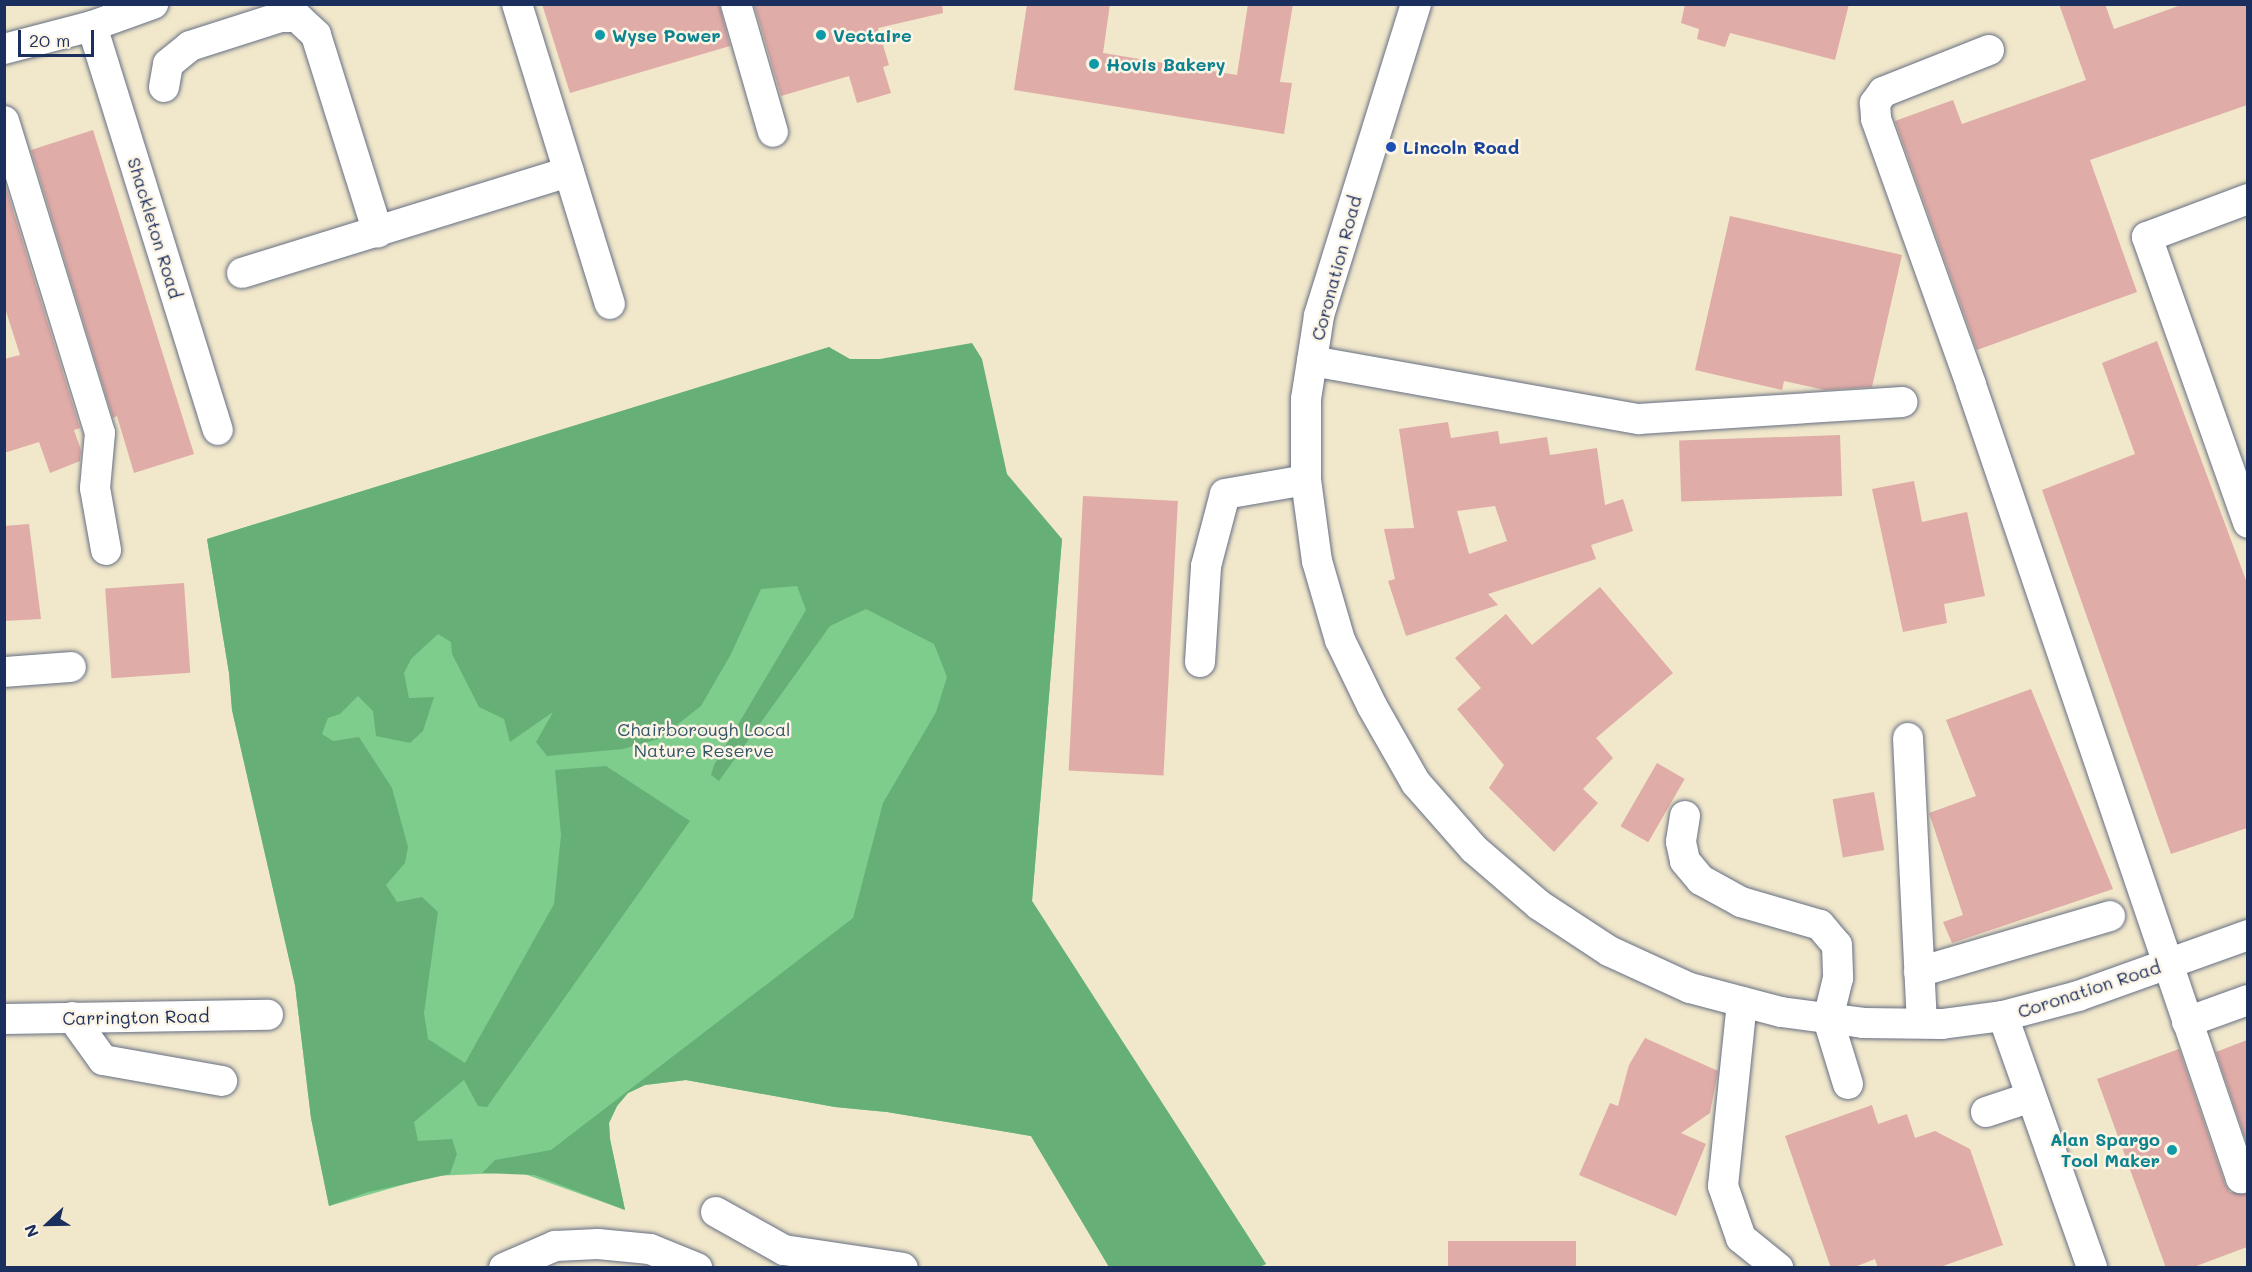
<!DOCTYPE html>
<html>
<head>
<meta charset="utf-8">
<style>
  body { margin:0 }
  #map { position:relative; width:2252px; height:1272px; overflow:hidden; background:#f1e7ca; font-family:Mali,sans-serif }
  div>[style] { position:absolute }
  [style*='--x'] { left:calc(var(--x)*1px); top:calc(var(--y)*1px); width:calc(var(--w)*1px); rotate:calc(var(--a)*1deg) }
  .green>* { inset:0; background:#7ecd8d }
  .forest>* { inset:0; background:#66b078 }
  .building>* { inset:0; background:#e0aca7; transform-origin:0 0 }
  .roads { filter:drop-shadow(0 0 2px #666f84) drop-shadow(0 0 2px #666f84) }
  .minor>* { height:30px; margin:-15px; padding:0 15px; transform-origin:15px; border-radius:15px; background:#fff }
  .dots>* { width:16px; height:16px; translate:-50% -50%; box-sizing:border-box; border:3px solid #fcf5e5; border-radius:50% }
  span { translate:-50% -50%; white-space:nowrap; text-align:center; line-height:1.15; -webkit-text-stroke:5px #fcf5e5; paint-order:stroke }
  .culture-label { font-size:18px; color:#0d838f; font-weight:700 }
  .left { translate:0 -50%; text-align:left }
  .right { translate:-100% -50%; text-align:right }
  .transit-label { font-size:18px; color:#164399; font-weight:700 }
  .street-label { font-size:18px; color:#1b2f5e }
  .park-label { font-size:18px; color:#34566a }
  .frame { position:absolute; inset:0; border:6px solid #1b2f5e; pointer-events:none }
  .north { position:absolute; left:18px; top:1194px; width:60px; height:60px; -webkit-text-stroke:4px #fcf5e5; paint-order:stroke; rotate:248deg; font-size:16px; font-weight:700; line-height:24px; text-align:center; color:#1b2f5e }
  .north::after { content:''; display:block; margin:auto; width:21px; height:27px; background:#1b2f5e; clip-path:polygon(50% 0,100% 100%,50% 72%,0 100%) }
  .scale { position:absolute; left:18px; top:30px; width:76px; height:27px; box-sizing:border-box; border:3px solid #1b2f5e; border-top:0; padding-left:8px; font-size:18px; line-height:21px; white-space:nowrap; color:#1b2f5e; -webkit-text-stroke:4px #fcf5e5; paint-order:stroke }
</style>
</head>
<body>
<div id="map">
  <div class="green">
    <div style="clip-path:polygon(830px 347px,838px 398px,1007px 526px,1062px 539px,1032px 901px,1266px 1264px,1257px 1268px,1109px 1267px,1031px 1136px,887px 1112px,835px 1107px,686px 1080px,645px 1085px,628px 1093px,617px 1106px,609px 1123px,610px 1139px,625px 1210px,519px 1172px,434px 1176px,329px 1206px,311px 1118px,295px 985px,232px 710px,229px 673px,207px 539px)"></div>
  </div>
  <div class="forest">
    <div style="clip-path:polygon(972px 343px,982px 359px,1007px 474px,1062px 539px,1032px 901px,1266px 1264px,1257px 1268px,1109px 1267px,1031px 1136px,887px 1112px,835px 1107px,686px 1080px,645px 1085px,628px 1093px,617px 1106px,609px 1123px,610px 1139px,625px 1210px,535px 1175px,482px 1173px,495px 1160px,551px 1150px,853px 918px,883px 803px,936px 712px,947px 677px,934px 644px,866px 609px,830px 626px,719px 781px,711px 775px,714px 765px,806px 610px,797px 586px,761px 589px,730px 656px,701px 706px,659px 739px,623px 749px,547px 756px,536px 742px,553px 712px,510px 742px,504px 719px,479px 707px,452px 654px,451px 642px,438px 634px,411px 659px,404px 673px,409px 698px,434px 697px,423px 731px,410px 743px,376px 736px,373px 711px,358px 696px,340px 714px,328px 718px,322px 734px,333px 741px,359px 737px,392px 788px,408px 847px,405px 863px,386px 885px,397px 902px,422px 897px,438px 912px,424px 1013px,428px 1039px,465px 1063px,554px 904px,561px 835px,555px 770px,606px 766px,690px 821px,487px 1107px,478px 1106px,464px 1080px,414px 1122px,418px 1141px,452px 1139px,457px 1154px,450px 1174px,368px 1192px,329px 1206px,311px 1118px,295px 985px,232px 710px,229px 673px,207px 539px,829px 347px,850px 359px,880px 359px)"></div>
  </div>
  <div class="building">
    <div style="clip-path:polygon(542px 4px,719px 4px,730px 46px,570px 93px)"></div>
    <div style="clip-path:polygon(754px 4px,942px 4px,943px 13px,878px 28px,889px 65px,883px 67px,891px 93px,857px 103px,849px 76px,781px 96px)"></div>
    <div style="clip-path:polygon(1027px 4px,1110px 4px,1103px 53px,1237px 75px,1248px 4px,1293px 4px,1280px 82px,1292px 83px,1284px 134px,1014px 90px)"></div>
    <div style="clip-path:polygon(1685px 4px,1849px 4px,1835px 60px,1730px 33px,1725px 47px,1697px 39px,1699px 29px,1681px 23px)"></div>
    <div style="clip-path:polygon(2059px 4px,2105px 4px,2114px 29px,2184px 4px,2247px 4px,2247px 105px,2090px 160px,2137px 292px,1977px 350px,1895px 121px,1953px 100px,1962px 124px,2086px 80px)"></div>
    <div style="clip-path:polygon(93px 130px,194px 454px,134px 473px,117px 416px,113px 418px,31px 150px)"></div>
    <div style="clip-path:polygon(4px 181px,80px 428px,74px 430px,81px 450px,80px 461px,50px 473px,39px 442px,4px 453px,4px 359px,20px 355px,4px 305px)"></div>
    <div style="clip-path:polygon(1730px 216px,1902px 255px,1872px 387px,1825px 390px,1784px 381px,1782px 390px,1695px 370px)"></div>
    <div style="clip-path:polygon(2157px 341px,2247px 583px,2247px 828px,2171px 854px,2042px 490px,2135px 454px,2102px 363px)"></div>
    <div style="clip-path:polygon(evenodd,1448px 422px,1451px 438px,1498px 431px,1500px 444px,1547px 437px,1550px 455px,1597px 448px,1605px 505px,1623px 499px,1633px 531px,1591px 545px,1596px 559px,1488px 594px,1498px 605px,1406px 636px,1388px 581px,1395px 579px,1384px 529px,1414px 528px,1399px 429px,1448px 422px,1495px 506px,1507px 541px,1469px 554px,1457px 511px,1495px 506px)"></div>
    <div style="left:1840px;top:435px;width:61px;height:161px;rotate:88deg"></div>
    <div style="clip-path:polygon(1914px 481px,1922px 522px,1967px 512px,1985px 596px,1944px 604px,1947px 623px,1903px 632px,1872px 489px)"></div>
    <div style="left:1083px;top:496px;width:95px;height:275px;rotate:3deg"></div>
    <div style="clip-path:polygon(29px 524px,41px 619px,4px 621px,4px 526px)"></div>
    <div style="left:184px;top:583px;width:90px;height:79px;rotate:86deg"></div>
    <div style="clip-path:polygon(1600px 587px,1673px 673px,1596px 738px,1613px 758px,1583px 789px,1598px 803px,1554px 852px,1489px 788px,1504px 765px,1457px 709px,1481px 688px,1455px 658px,1506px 614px,1532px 645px)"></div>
    <div style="clip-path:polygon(2031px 689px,2113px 889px,1952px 943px,1943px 922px,1963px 915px,1929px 813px,1976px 796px,1946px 720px)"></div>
    <div style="left:1657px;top:763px;width:32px;height:73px;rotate:30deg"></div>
    <div style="left:1874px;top:792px;width:59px;height:42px;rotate:80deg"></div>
    <div style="clip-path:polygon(1645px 1038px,1718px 1071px,1710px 1113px,1681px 1133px,1706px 1144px,1676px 1216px,1579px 1175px,1610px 1103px,1618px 1106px,1629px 1065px)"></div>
    <div style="clip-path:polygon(2247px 1040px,2247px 1144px,2216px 1052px)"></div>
    <div style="clip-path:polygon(2179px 1049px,2225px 1184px,2230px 1192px,2247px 1194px,2247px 1247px,2191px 1268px,2166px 1268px,2097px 1079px)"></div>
    <div style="clip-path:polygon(1872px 1105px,1878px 1124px,1907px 1114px,1915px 1138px,1935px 1131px,1970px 1149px,2003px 1245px,1937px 1268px,1878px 1268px,1875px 1259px,1852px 1268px,1831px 1268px,1785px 1136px)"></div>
    <div style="left:1576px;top:1241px;width:27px;height:128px;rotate:90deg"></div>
  </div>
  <div class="roads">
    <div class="minor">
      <div style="--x:517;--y:4;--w:314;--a:72.8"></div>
      <div style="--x:736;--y:4;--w:133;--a:73.9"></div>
      <div style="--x:1416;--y:4;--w:327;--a:107.3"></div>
      <div style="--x:1319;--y:316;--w:84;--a:98.9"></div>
      <div style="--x:1306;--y:399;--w:81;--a:90"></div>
      <div style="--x:1306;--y:480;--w:82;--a:82.3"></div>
      <div style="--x:1317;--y:561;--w:82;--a:73.8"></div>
      <div style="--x:1340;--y:640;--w:73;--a:64.1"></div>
      <div style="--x:1372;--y:706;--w:89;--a:60.3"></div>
      <div style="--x:1416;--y:783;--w:88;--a:48.7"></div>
      <div style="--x:1474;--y:849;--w:86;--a:40.7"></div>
      <div style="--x:1539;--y:905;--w:84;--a:33.3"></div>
      <div style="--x:1609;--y:951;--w:89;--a:24.6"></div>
      <div style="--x:1690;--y:988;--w:94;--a:14.8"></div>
      <div style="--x:1781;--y:1012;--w:83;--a:7.6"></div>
      <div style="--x:1863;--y:1023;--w:79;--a:0.7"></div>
      <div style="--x:1942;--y:1024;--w:62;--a:-7.5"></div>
      <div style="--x:2003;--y:1016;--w:78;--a:-14.9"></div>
      <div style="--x:2078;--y:996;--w:181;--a:-19.7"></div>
      <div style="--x:92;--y:26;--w:423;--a:72.7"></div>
      <div style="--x:4;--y:49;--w:91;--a:-14.6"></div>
      <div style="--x:92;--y:26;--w:65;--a:-19.8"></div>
      <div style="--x:1989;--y:50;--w:114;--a:158.4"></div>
      <div style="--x:1883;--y:92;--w:14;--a:126"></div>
      <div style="--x:1875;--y:103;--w:16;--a:86"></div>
      <div style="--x:1876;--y:119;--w:282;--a:70.3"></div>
      <div style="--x:1971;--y:385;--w:838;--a:71.2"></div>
      <div style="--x:2241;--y:1178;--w:8;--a:-23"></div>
      <div style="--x:164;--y:87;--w:23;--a:-80"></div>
      <div style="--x:168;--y:64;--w:28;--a:-39"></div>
      <div style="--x:190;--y:46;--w:96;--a:-17.7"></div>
      <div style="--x:281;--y:17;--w:16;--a:0"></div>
      <div style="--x:297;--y:17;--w:26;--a:43"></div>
      <div style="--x:316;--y:35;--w:207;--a:72.6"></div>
      <div style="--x:4;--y:121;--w:326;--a:72.9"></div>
      <div style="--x:100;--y:433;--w:55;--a:95.2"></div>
      <div style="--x:95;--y:488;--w:63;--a:79.9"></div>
      <div style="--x:2248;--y:199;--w:108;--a:159.4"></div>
      <div style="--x:2147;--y:237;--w:303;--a:70.5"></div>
      <div style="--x:242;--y:273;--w:342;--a:-17.2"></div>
      <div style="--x:1312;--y:361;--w:332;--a:10.1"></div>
      <div style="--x:1639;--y:419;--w:264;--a:-3.7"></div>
      <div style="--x:1200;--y:662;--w:96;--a:-86.4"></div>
      <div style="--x:1206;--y:566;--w:74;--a:-75.2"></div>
      <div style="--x:1225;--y:494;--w:82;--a:-9.8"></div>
      <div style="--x:4;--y:672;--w:67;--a:-4.3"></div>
      <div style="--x:1908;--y:738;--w:285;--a:87.2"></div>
      <div style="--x:1685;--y:816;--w:26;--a:99"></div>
      <div style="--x:1681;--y:842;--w:19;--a:78"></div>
      <div style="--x:1685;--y:861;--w:25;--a:50"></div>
      <div style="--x:1701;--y:880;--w:46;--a:28.8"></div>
      <div style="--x:1741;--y:902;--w:82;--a:16.2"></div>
      <div style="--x:1820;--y:925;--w:26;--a:50"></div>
      <div style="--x:1837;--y:945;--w:33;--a:88"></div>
      <div style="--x:1838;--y:978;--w:42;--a:103.7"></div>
      <div style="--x:1828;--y:1019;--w:68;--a:72.9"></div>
      <div style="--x:1919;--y:972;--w:199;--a:-16.3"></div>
      <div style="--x:1742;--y:1002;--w:185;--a:95.9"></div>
      <div style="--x:1723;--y:1186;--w:55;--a:70.9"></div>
      <div style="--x:1741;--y:1238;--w:48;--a:39"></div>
      <div style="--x:2003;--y:1016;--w:267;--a:70.5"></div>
      <div style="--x:72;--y:1017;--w:53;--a:54.2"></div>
      <div style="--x:103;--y:1060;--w:121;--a:10"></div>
      <div style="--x:4;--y:1019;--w:264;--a:-0.9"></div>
      <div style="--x:2187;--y:1022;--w:65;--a:-19.8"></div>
      <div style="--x:1986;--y:1112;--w:47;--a:-18.4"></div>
      <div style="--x:716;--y:1212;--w:78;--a:29.2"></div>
      <div style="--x:784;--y:1250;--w:120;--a:8.6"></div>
      <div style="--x:504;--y:1268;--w:56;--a:-23.3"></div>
      <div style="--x:555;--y:1246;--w:43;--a:-2.7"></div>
      <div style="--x:598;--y:1244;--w:52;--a:5.5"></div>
      <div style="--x:650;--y:1249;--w:51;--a:22"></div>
    </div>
  </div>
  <div class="dots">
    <div style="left:600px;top:35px;background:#0f9aa8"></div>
    <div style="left:821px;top:35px;background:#0f9aa8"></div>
    <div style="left:1094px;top:64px;background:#0f9aa8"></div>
    <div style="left:1391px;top:147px;background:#1a4fb4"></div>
    <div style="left:2172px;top:1150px;background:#0f9aa8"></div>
  </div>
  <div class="culture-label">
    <span class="left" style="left:612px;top:35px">Wyse Power</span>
    <span class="left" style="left:833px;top:35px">Vectaire</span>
    <span class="left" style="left:1106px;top:64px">Hovis Bakery</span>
    <span class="right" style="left:2160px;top:1150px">Alan Spargo<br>Tool Maker</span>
  </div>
  <div class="transit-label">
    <span class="left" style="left:1403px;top:147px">Lincoln Road</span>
  </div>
  <div class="street-label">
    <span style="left:155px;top:228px;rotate:73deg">Shackleton Road</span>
    <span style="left:1336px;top:268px;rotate:-75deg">Coronation Road</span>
    <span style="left:2089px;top:989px;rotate:-18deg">Coronation Road</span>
    <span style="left:136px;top:1017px;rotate:-1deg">Carrington Road</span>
  </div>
  <div class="park-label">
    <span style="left:704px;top:740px">Chairborough Local<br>Nature Reserve</span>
  </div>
  <div class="frame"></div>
  <div class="north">N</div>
  <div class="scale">20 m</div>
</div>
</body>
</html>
